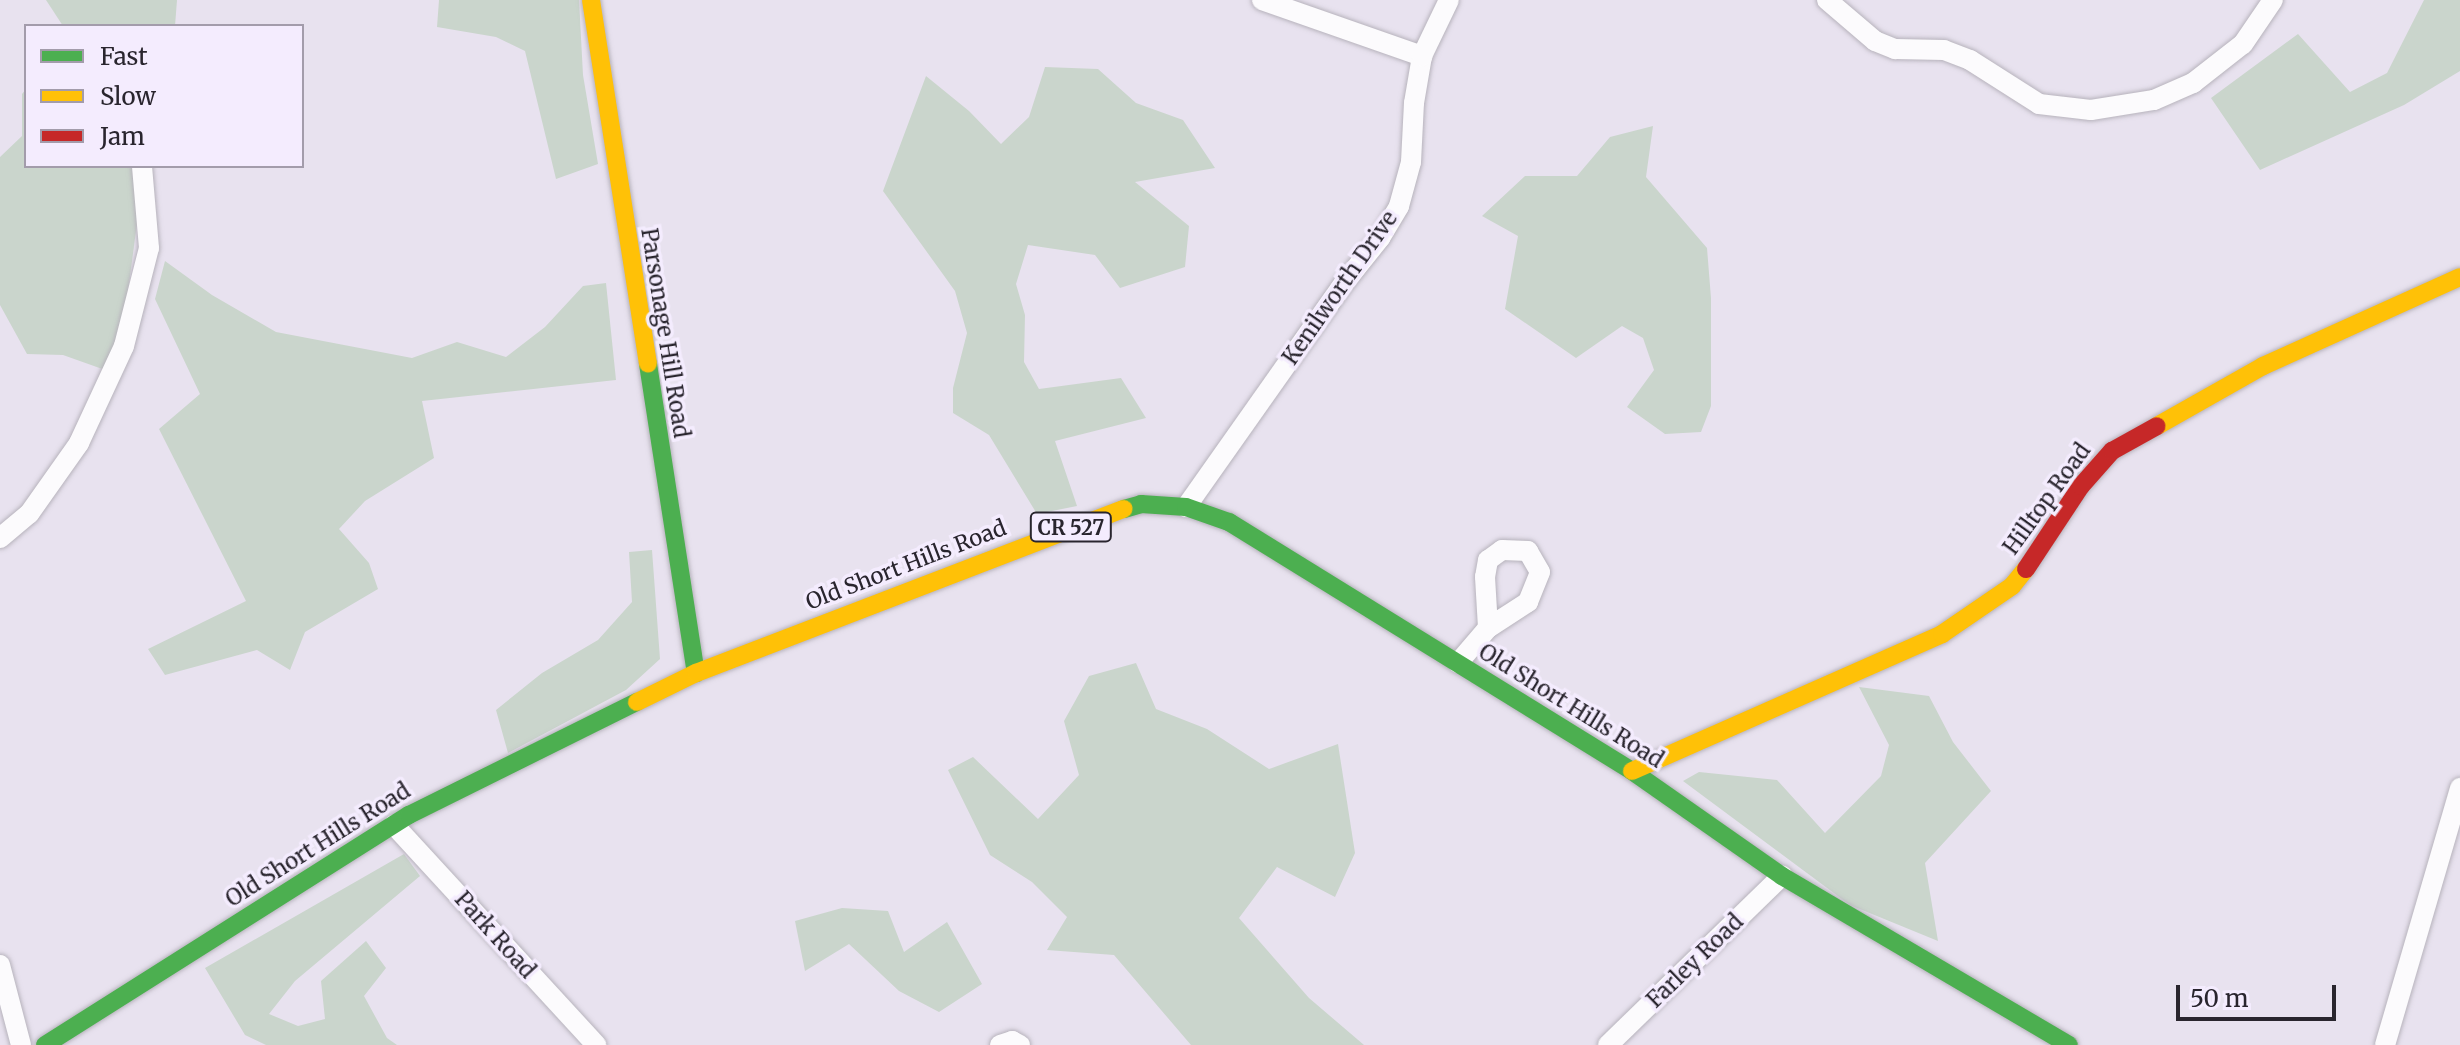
<!DOCTYPE html>
<html>
<head>
<meta charset="utf-8">
<style>
  body { margin:0 }
  #map { position:relative; width:2460px; height:1045px; overflow:hidden; background:#e8e2ef; font-family:Merriweather,serif }
  div>[style] { position:absolute }
  [style*='--x'] { left:calc(var(--x)*1px); top:calc(var(--y)*1px); width:calc(var(--w)*1px); rotate:calc(var(--a)*1deg) }
  .green>* { inset:0; background:#cad5cc }
  .roads { filter:drop-shadow(0 0 2px #b7b3bc) drop-shadow(0 0 2px #b7b3bc) }
  .street>* { height:20px; margin:-10px; padding:0 10px; transform-origin:10px; border-radius:10px; background:#fcfbfd }
  .fast>* { height:18px; margin:-9px; padding:0 9px; transform-origin:9px; border-radius:9px; background:#4caf50 }
  .slow>* { height:18px; margin:-9px; padding:0 9px; transform-origin:9px; border-radius:9px; background:#ffc107 }
  .jam>* { height:18px; margin:-9px; padding:0 9px; transform-origin:9px; border-radius:9px; background:#c62828 }
  span { translate:-50% -50%; white-space:nowrap; text-align:center; line-height:1.15; -webkit-text-stroke:7px #f4ecfe; paint-order:stroke }
  .shield-label span { padding:2px 6px; background:#f4ecfe; border:2px solid; border-radius:6px; -webkit-text-stroke-width:0 }
  .shield-label { font-size:20px; color:#29252e; font-weight:700 }
  .street-label { font-size:22px; color:#29252e }
  .legend { position:absolute; left:24px; top:24px; width:280px; height:144px; box-sizing:border-box; background:#f4ecfe; border:2px solid #a39cab; margin:0; padding:10px 14px; list-style:none; font-size:24px; color:#29252e }
  .legend li { display:flex; align-items:center; gap:16px; height:40px }
  .legend b { width:40px; border:2px solid #a39cab }
  .scale { position:absolute; left:2176px; top:985px; width:160px; height:36px; box-sizing:border-box; border:4px solid #29252e; border-top:0; padding-left:10px; font-size:24px; line-height:28px; white-space:nowrap; color:#29252e; -webkit-text-stroke:6px #f4ecfe; paint-order:stroke }
</style>
</head>
<body>
<div id="map">
  <div class="green">
    <div style="clip-path:polygon(46px 0,177px 0,175px 26px,63px 26px)"></div>
    <div style="clip-path:polygon(439px 0,579px 0,583px 75px,598px 164px,556px 179px,525px 51px,496px 37px,437px 27px)"></div>
    <div style="clip-path:polygon(2424px 0,2460px 0,2460px 71px,2404px 105px,2260px 170px,2211px 98px,2298px 34px,2350px 92px,2387px 73px)"></div>
    <div style="clip-path:polygon(1045px 67px,1098px 69px,1136px 103px,1183px 120px,1215px 168px,1135px 182px,1189px 226px,1185px 267px,1120px 288px,1095px 255px,1028px 245px,1016px 284px,1025px 315px,1024px 362px,1039px 389px,1121px 378px,1146px 418px,1055px 441px,1077px 506px,1037px 514px,989px 435px,953px 413px,953px 388px,967px 333px,955px 291px,883px 191px,926px 76px,969px 111px,1001px 144px,1029px 117px)"></div>
    <div style="clip-path:polygon(26px 89px,26px 166px,135px 166px,142px 186px,128px 291px,108px 371px,63px 355px,27px 354px,0 305px,0 157px,22px 136px,22px 94px)"></div>
    <div style="clip-path:polygon(1653px 126px,1646px 177px,1707px 248px,1711px 298px,1711px 406px,1701px 432px,1665px 434px,1627px 407px,1654px 370px,1643px 338px,1622px 326px,1576px 358px,1505px 309px,1518px 236px,1482px 216px,1525px 176px,1577px 176px,1610px 137px)"></div>
    <div style="clip-path:polygon(165px 261px,212px 295px,276px 332px,412px 358px,457px 342px,506px 357px,545px 327px,583px 286px,606px 283px,616px 380px,422px 401px,434px 458px,365px 501px,339px 529px,369px 563px,378px 589px,305px 632px,290px 670px,257px 650px,165px 675px,148px 649px,246px 601px,159px 429px,200px 394px,155px 299px)"></div>
    <div style="clip-path:polygon(652px 550px,660px 659px,626px 690px,508px 753px,496px 710px,542px 673px,598px 640px,632px 602px,629px 552px)"></div>
    <div style="clip-path:polygon(1136px 663px,1156px 709px,1207px 729px,1269px 769px,1338px 744px,1355px 853px,1335px 897px,1277px 867px,1239px 918px,1309px 998px,1364px 1045px,1191px 1045px,1114px 955px,1047px 950px,1067px 917px,1032px 882px,990px 855px,948px 770px,973px 757px,1038px 819px,1079px 775px,1064px 721px,1089px 676px)"></div>
    <div style="clip-path:polygon(1859px 687px,1929px 696px,1953px 742px,1991px 791px,1925px 863px,1938px 941px,1850px 905px,1683px 781px,1699px 772px,1777px 780px,1825px 833px,1881px 776px,1889px 745px)"></div>
    <div style="clip-path:polygon(404px 854px,420px 876px,295px 981px,269px 1014px,298px 1026px,325px 1019px,321px 981px,366px 941px,386px 968px,364px 996px,387px 1038px,397px 1045px,266px 1045px,245px 1035px,205px 968px)"></div>
    <div style="clip-path:polygon(842px 908px,888px 911px,904px 952px,947px 922px,982px 984px,939px 1012px,899px 991px,849px 944px,805px 971px,795px 921px)"></div>
  </div>
  <div class="roads">
    <div class="street">
      <div style="--x:1262;--y:0;--w:170;--a:19.3"></div>
      <div style="--x:1827;--y:0;--w:63;--a:40.5"></div>
      <div style="--x:1875;--y:41;--w:22;--a:22"></div>
      <div style="--x:1895;--y:49;--w:49;--a:1.2"></div>
      <div style="--x:1944;--y:50;--w:28;--a:21"></div>
      <div style="--x:1970;--y:60;--w:82;--a:32.5"></div>
      <div style="--x:2039;--y:104;--w:52;--a:6.6"></div>
      <div style="--x:2091;--y:110;--w:64;--a:-9"></div>
      <div style="--x:2154;--y:100;--w:43;--a:-23.6"></div>
      <div style="--x:2193;--y:83;--w:63;--a:-38"></div>
      <div style="--x:2243;--y:44;--w:53;--a:-55.7"></div>
      <div style="--x:1186;--y:507;--w:274;--a:-54.8"></div>
      <div style="--x:1344;--y:283;--w:58;--a:-51.3"></div>
      <div style="--x:1380;--y:238;--w:37;--a:-59"></div>
      <div style="--x:1399;--y:206;--w:46;--a:-74.7"></div>
      <div style="--x:1411;--y:162;--w:59;--a:-87.1"></div>
      <div style="--x:1414;--y:103;--w:48;--a:-80.3"></div>
      <div style="--x:1422;--y:56;--w:62;--a:-64.3"></div>
      <div style="--x:0;--y:538;--w:38;--a:-40"></div>
      <div style="--x:29;--y:514;--w:87;--a:-54.8"></div>
      <div style="--x:79;--y:443;--w:107;--a:-65.1"></div>
      <div style="--x:124;--y:346;--w:101;--a:-75.7"></div>
      <div style="--x:149;--y:248;--w:82;--a:-94.9"></div>
      <div style="--x:1458;--y:663;--w:46;--a:-49.4"></div>
      <div style="--x:1488;--y:628;--w:48;--a:-33"></div>
      <div style="--x:1528;--y:602;--w:32;--a:-68"></div>
      <div style="--x:1540;--y:572;--w:24;--a:-120"></div>
      <div style="--x:1528;--y:551;--w:26;--a:-178"></div>
      <div style="--x:1502;--y:550;--w:17;--a:144"></div>
      <div style="--x:1488;--y:560;--w:17;--a:100"></div>
      <div style="--x:1485;--y:577;--w:51;--a:86.6"></div>
      <div style="--x:394;--y:825;--w:299;--a:47.4"></div>
      <div style="--x:0;--y:965;--w:83;--a:75.3"></div>
      <div style="--x:1000;--y:1045;--w:13;--a:-18"></div>
      <div style="--x:1012;--y:1041;--w:9;--a:27"></div>
      <div style="--x:1608;--y:1045;--w:243;--a:-44.2"></div>
      <div style="--x:2385;--y:1045;--w:268;--a:-73.7"></div>
    </div>
    <div class="fast">
      <div style="--x:648;--y:364;--w:313;--a:81.2"></div>
      <div style="--x:1124;--y:509;--w:18;--a:-16"></div>
      <div style="--x:1141;--y:504;--w:45;--a:3.8"></div>
      <div style="--x:1186;--y:507;--w:46;--a:19.2"></div>
      <div style="--x:1229;--y:522;--w:474;--a:31.7"></div>
      <div style="--x:1632;--y:771;--w:183;--a:35"></div>
      <div style="--x:1782;--y:876;--w:333;--a:30.5"></div>
      <div style="--x:45;--y:1045;--w:431;--a:-32.3"></div>
      <div style="--x:409;--y:815;--w:254;--a:-26.4"></div>
    </div>
    <div class="slow">
      <div style="--x:591;--y:0;--w:368;--a:81.1"></div>
      <div style="--x:2157;--y:426;--w:122;--a:-29.5"></div>
      <div style="--x:2263;--y:366;--w:216;--a:-24.3"></div>
      <div style="--x:637;--y:702;--w:66;--a:-26.2"></div>
      <div style="--x:696;--y:673;--w:458;--a:-21"></div>
      <div style="--x:1632;--y:771;--w:339;--a:-23.8"></div>
      <div style="--x:1942;--y:634;--w:85;--a:-34.4"></div>
      <div style="--x:2012;--y:586;--w:22;--a:-51"></div>
    </div>
    <div class="jam">
      <div style="--x:2026;--y:569;--w:100;--a:-56.5"></div>
      <div style="--x:2081;--y:486;--w:47;--a:-48.5"></div>
      <div style="--x:2112;--y:451;--w:51;--a:-29.1"></div>
    </div>
  </div>
  <div class="shield-label">
    <span style="left:1071px;top:527px">CR 527</span>
  </div>
  <div class="street-label">
    <span style="left:1340px;top:288px;rotate:-55deg">Kenilworth Drive</span>
    <span style="left:665px;top:333px;rotate:81deg">Parsonage Hill Road</span>
    <span style="left:2047px;top:499px;rotate:-54deg">Hilltop Road</span>
    <span style="left:906px;top:565px;rotate:-21deg">Old Short Hills Road</span>
    <span style="left:1571px;top:706px;rotate:32deg">Old Short Hills Road</span>
    <span style="left:318px;top:845px;rotate:-32deg">Old Short Hills Road</span>
    <span style="left:495px;top:935px;rotate:48deg">Park Road</span>
    <span style="left:1695px;top:961px;rotate:-44deg">Farley Road</span>
  </div>
  <ul class="legend">
  <li><b style="height:10px;background:#4caf50"></b>Fast</li>
  <li><b style="height:10px;background:#ffc107"></b>Slow</li>
  <li><b style="height:10px;background:#c62828"></b>Jam</li>
  </ul>
  <div class="scale">50 m</div>
</div>
</body>
</html>
